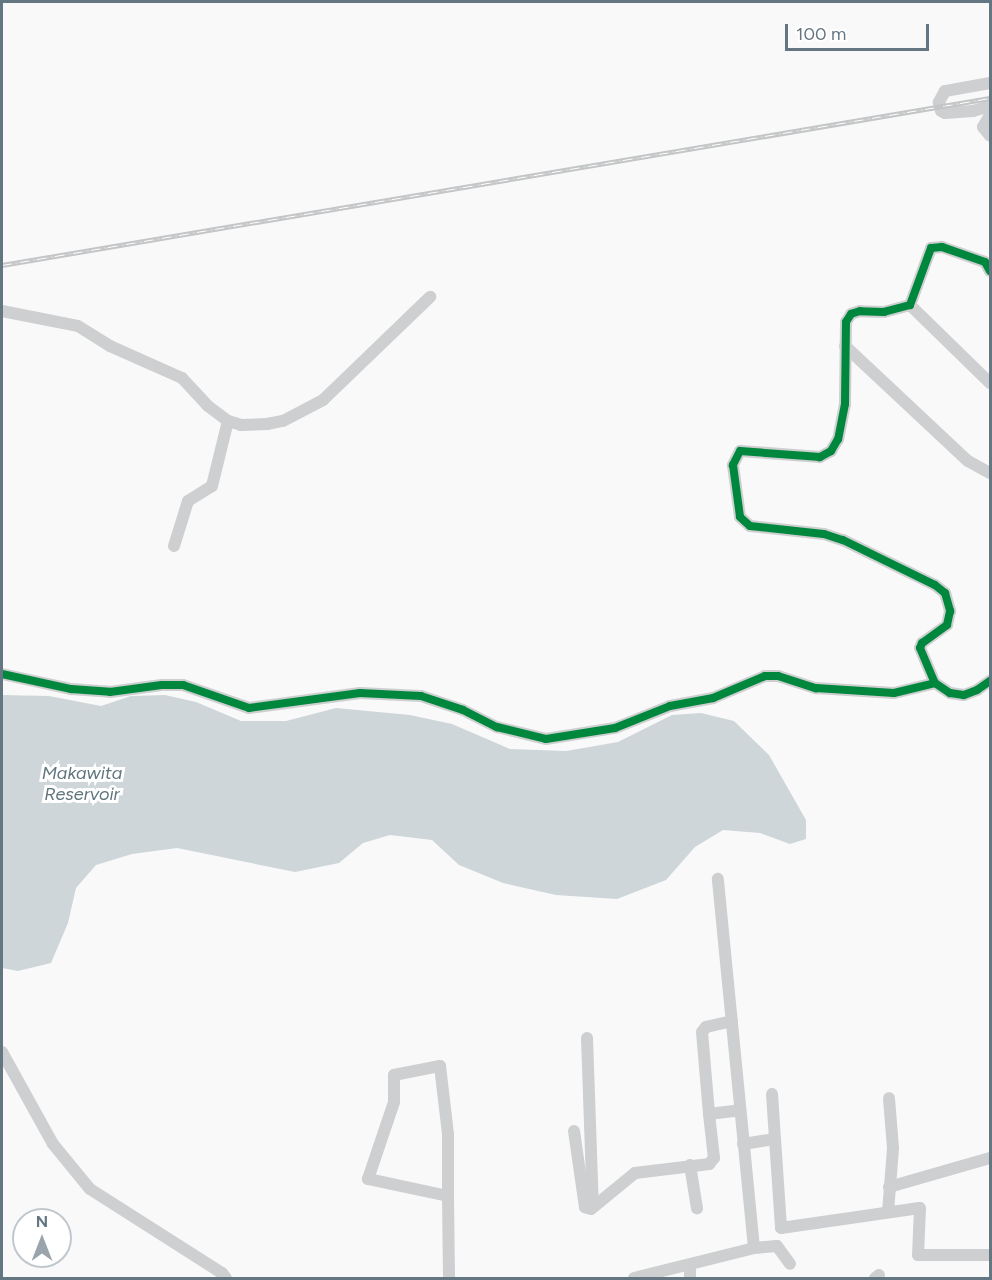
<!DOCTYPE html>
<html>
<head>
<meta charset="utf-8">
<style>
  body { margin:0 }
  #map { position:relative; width:992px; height:1280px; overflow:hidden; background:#f9f9f9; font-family:Figtree,sans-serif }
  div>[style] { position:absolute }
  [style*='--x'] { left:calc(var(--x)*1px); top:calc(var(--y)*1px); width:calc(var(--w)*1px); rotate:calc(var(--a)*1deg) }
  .water>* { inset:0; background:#ced6d9 }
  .street>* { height:12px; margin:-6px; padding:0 6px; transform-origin:6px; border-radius:6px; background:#cecfd0 }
  .rail>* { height:5px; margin-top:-2.5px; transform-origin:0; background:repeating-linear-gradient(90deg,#fff 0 9px,#c3c5c6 0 18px); box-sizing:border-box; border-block:2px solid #c3c5c6 }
  .cycleway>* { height:8px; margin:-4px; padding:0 4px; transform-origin:4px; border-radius:4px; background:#00873e }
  span { translate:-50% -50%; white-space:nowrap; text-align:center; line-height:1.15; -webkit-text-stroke:6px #fff; paint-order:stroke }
  .water-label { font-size:18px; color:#60757c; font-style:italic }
  .frame { position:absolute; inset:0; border:3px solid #657683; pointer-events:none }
  .north { position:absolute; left:12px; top:1208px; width:60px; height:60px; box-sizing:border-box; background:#fff; border:2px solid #c1c8cd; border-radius:50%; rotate:0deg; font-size:16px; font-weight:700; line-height:24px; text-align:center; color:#657683 }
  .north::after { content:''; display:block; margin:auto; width:21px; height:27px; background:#99a4ac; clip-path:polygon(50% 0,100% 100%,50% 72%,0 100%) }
  .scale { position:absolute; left:785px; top:24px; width:144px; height:27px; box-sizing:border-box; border:3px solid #657683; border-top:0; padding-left:8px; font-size:18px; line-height:21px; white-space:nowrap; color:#657683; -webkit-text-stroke:4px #fff; paint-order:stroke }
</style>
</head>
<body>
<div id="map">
  <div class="water">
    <div style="clip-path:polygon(2px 695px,49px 696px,101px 706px,131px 696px,165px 695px,196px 702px,241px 721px,286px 721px,336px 708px,410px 715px,452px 724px,510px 749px,566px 751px,618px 742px,672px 715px,701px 713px,734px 721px,769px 755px,806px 820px,806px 839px,790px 844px,760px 833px,723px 830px,695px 847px,666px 880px,617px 899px,556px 895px,503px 883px,459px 865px,432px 840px,390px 835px,363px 843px,339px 863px,295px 872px,177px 848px,132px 854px,96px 865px,76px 888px,68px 923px,51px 963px,18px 971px,2px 968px)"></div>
  </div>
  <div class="street">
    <div style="--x:990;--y:83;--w:46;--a:169.9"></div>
    <div style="--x:945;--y:91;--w:13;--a:119"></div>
    <div style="--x:939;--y:102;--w:9;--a:77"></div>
    <div style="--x:941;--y:111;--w:4;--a:27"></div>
    <div style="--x:945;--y:113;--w:28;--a:-4"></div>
    <div style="--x:973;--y:111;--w:18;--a:-16"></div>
    <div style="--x:990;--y:115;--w:14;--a:120"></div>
    <div style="--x:983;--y:127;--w:11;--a:52"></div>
    <div style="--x:990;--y:271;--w:10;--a:-119"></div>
    <div style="--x:985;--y:262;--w:46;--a:-160.8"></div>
    <div style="--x:942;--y:247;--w:11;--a:175"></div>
    <div style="--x:931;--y:248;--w:61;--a:110.2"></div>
    <div style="--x:910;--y:305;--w:27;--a:165"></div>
    <div style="--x:884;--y:312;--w:24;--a:-178"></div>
    <div style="--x:860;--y:311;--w:9;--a:162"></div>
    <div style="--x:851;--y:314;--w:9;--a:122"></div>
    <div style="--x:846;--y:322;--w:82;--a:90.7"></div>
    <div style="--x:845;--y:404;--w:36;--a:101"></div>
    <div style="--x:838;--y:439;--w:14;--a:120"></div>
    <div style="--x:831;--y:451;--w:13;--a:151"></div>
    <div style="--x:820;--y:457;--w:80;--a:-175.7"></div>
    <div style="--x:740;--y:451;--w:16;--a:117"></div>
    <div style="--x:733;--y:465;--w:52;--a:82.3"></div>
    <div style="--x:740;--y:517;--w:13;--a:42"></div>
    <div style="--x:750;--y:526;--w:74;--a:6.2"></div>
    <div style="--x:824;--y:534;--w:20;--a:18"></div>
    <div style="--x:843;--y:540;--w:102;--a:26.1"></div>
    <div style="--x:935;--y:585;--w:13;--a:39"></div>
    <div style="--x:945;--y:593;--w:19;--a:74"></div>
    <div style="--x:950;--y:611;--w:14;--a:102"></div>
    <div style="--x:947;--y:625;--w:31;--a:144"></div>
    <div style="--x:922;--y:643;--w:5;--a:112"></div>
    <div style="--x:920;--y:648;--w:38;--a:67"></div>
    <div style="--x:935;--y:683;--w:18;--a:34"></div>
    <div style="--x:950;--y:693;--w:14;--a:8"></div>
    <div style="--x:964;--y:695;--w:14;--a:-21"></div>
    <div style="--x:977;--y:690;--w:16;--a:-35"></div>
    <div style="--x:910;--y:305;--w:112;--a:44.3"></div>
    <div style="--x:2;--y:311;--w:77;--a:11.2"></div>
    <div style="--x:78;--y:326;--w:38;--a:32"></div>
    <div style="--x:110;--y:346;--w:79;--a:24"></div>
    <div style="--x:182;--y:378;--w:38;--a:47"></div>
    <div style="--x:208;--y:406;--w:25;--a:37"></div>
    <div style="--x:228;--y:421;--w:14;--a:17"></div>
    <div style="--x:241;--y:425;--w:26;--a:-2"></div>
    <div style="--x:267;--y:424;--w:16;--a:-11"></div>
    <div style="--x:283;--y:421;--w:45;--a:-27.7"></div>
    <div style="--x:323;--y:400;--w:149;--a:-43.9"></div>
    <div style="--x:845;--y:346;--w:168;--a:43.1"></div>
    <div style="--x:968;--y:461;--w:25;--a:29"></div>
    <div style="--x:174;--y:546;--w:47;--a:-72.7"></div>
    <div style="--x:188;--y:501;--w:28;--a:-32"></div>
    <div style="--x:212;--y:486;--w:67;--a:-76.2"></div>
    <div style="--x:2;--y:674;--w:71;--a:12.3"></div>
    <div style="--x:71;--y:689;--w:39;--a:4"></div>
    <div style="--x:110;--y:692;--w:52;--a:-7.7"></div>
    <div style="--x:162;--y:685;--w:21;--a:0"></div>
    <div style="--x:183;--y:685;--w:70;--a:19.2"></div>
    <div style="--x:249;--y:708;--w:112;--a:-7.7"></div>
    <div style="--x:360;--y:693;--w:61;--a:2.8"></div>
    <div style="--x:421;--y:696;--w:44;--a:18.4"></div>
    <div style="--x:463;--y:710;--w:38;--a:27"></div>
    <div style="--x:497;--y:727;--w:50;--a:13.8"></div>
    <div style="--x:546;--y:739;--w:70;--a:-9.1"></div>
    <div style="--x:615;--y:728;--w:59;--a:-21.8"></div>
    <div style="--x:670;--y:706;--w:44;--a:-10.5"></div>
    <div style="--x:713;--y:698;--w:56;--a:-22.9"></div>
    <div style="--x:765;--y:676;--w:13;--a:0"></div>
    <div style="--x:778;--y:676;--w:40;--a:18"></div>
    <div style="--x:816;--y:688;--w:78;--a:3.7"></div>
    <div style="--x:894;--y:693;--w:42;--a:-13.7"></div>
    <div style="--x:732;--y:1021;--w:27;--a:167"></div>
    <div style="--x:706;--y:1027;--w:6;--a:129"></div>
    <div style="--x:702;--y:1032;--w:82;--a:85.1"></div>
    <div style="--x:709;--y:1114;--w:31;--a:-7"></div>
    <div style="--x:587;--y:1038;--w:169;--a:88"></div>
    <div style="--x:2;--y:1052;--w:105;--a:61"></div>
    <div style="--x:53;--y:1144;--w:58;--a:50.6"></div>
    <div style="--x:90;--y:1189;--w:156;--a:32.5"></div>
    <div style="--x:222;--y:1273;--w:6;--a:51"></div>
    <div style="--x:574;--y:1131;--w:77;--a:81.8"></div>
    <div style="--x:585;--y:1207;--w:6;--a:18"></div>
    <div style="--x:591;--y:1209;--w:57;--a:-39.3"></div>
    <div style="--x:635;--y:1173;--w:75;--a:-6.9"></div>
    <div style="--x:709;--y:1164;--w:8;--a:-50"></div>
    <div style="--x:714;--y:1158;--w:44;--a:-96.5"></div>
    <div style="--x:775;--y:1139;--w:89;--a:86.1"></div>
    <div style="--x:781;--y:1228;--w:140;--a:-8.2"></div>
    <div style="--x:920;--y:1208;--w:47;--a:92.4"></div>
    <div style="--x:918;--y:1255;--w:72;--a:0"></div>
    <div style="--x:743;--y:1144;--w:32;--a:-9"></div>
    <div style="--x:775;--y:1139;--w:45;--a:-93.8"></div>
    <div style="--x:690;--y:1165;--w:44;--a:80.8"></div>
    <div style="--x:889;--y:1187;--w:105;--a:-16"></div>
    <div style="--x:448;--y:1196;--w:82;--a:-168"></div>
    <div style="--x:368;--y:1179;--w:81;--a:-71.3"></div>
    <div style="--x:394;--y:1102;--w:27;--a:-90"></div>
    <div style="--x:394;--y:1075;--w:47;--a:-11.1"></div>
    <div style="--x:440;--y:1066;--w:68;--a:83.3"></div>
    <div style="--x:448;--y:1134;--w:62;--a:90"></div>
    <div style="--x:448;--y:1196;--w:82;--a:89.3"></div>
    <div style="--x:888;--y:1212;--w:64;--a:-85.5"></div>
    <div style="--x:893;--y:1148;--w:50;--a:-94.6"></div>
    <div style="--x:754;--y:1248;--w:23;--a:-5"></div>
    <div style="--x:777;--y:1246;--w:22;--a:54"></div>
    <div style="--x:634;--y:1278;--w:124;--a:-14"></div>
    <div style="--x:754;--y:1248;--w:371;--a:-95.6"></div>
    <div style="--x:690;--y:1278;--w:13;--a:-90"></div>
    <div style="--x:875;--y:1278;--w:5;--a:-37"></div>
  </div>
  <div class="rail">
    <div style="--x:2;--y:265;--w:1002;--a:-9.59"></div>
  </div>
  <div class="cycleway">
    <div style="--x:990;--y:271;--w:10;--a:-119"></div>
    <div style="--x:985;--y:262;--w:46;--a:-160.8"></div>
    <div style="--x:942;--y:247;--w:11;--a:175"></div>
    <div style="--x:931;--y:248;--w:61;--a:110.2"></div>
    <div style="--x:910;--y:305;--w:27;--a:165"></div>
    <div style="--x:884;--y:312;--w:24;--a:-178"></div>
    <div style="--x:860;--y:311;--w:9;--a:162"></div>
    <div style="--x:851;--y:314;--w:9;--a:122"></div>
    <div style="--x:846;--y:322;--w:82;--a:90.7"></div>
    <div style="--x:845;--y:404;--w:36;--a:101"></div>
    <div style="--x:838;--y:439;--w:14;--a:120"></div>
    <div style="--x:831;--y:451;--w:13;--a:151"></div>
    <div style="--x:820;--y:457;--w:80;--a:-175.7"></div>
    <div style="--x:740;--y:451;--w:16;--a:117"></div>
    <div style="--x:733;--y:465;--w:52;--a:82.3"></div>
    <div style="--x:740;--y:517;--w:13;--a:42"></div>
    <div style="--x:750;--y:526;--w:74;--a:6.2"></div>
    <div style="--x:824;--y:534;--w:20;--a:18"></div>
    <div style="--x:843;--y:540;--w:102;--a:26.1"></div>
    <div style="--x:935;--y:585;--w:13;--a:39"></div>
    <div style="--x:945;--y:593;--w:19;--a:74"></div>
    <div style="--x:950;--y:611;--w:14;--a:102"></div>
    <div style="--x:947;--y:625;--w:31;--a:144"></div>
    <div style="--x:922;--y:643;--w:5;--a:112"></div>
    <div style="--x:920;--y:648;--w:38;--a:67"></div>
    <div style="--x:935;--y:683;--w:18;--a:34"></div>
    <div style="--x:950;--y:693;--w:14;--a:8"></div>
    <div style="--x:964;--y:695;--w:14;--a:-21"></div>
    <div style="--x:977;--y:690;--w:16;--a:-35"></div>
    <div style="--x:2;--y:674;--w:71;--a:12.3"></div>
    <div style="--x:71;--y:689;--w:39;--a:4"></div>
    <div style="--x:110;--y:692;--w:52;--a:-7.7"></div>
    <div style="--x:162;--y:685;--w:21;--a:0"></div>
    <div style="--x:183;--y:685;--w:70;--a:19.2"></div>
    <div style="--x:249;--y:708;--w:112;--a:-7.7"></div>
    <div style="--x:360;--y:693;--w:61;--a:2.8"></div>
    <div style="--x:421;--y:696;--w:44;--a:18.4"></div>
    <div style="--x:463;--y:710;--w:38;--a:27"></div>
    <div style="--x:497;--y:727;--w:50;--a:13.8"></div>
    <div style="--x:546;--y:739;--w:70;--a:-9.1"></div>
    <div style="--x:615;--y:728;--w:59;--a:-21.8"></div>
    <div style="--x:670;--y:706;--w:44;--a:-10.5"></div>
    <div style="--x:713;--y:698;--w:56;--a:-22.9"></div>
    <div style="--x:765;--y:676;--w:13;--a:0"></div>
    <div style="--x:778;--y:676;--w:40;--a:18"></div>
    <div style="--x:816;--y:688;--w:78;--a:3.7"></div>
    <div style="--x:894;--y:693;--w:42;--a:-13.7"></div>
  </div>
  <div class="water-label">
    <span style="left:82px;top:784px">Makawita<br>Reservoir</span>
  </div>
  <div class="frame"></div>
  <div class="north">N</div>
  <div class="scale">100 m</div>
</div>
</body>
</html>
